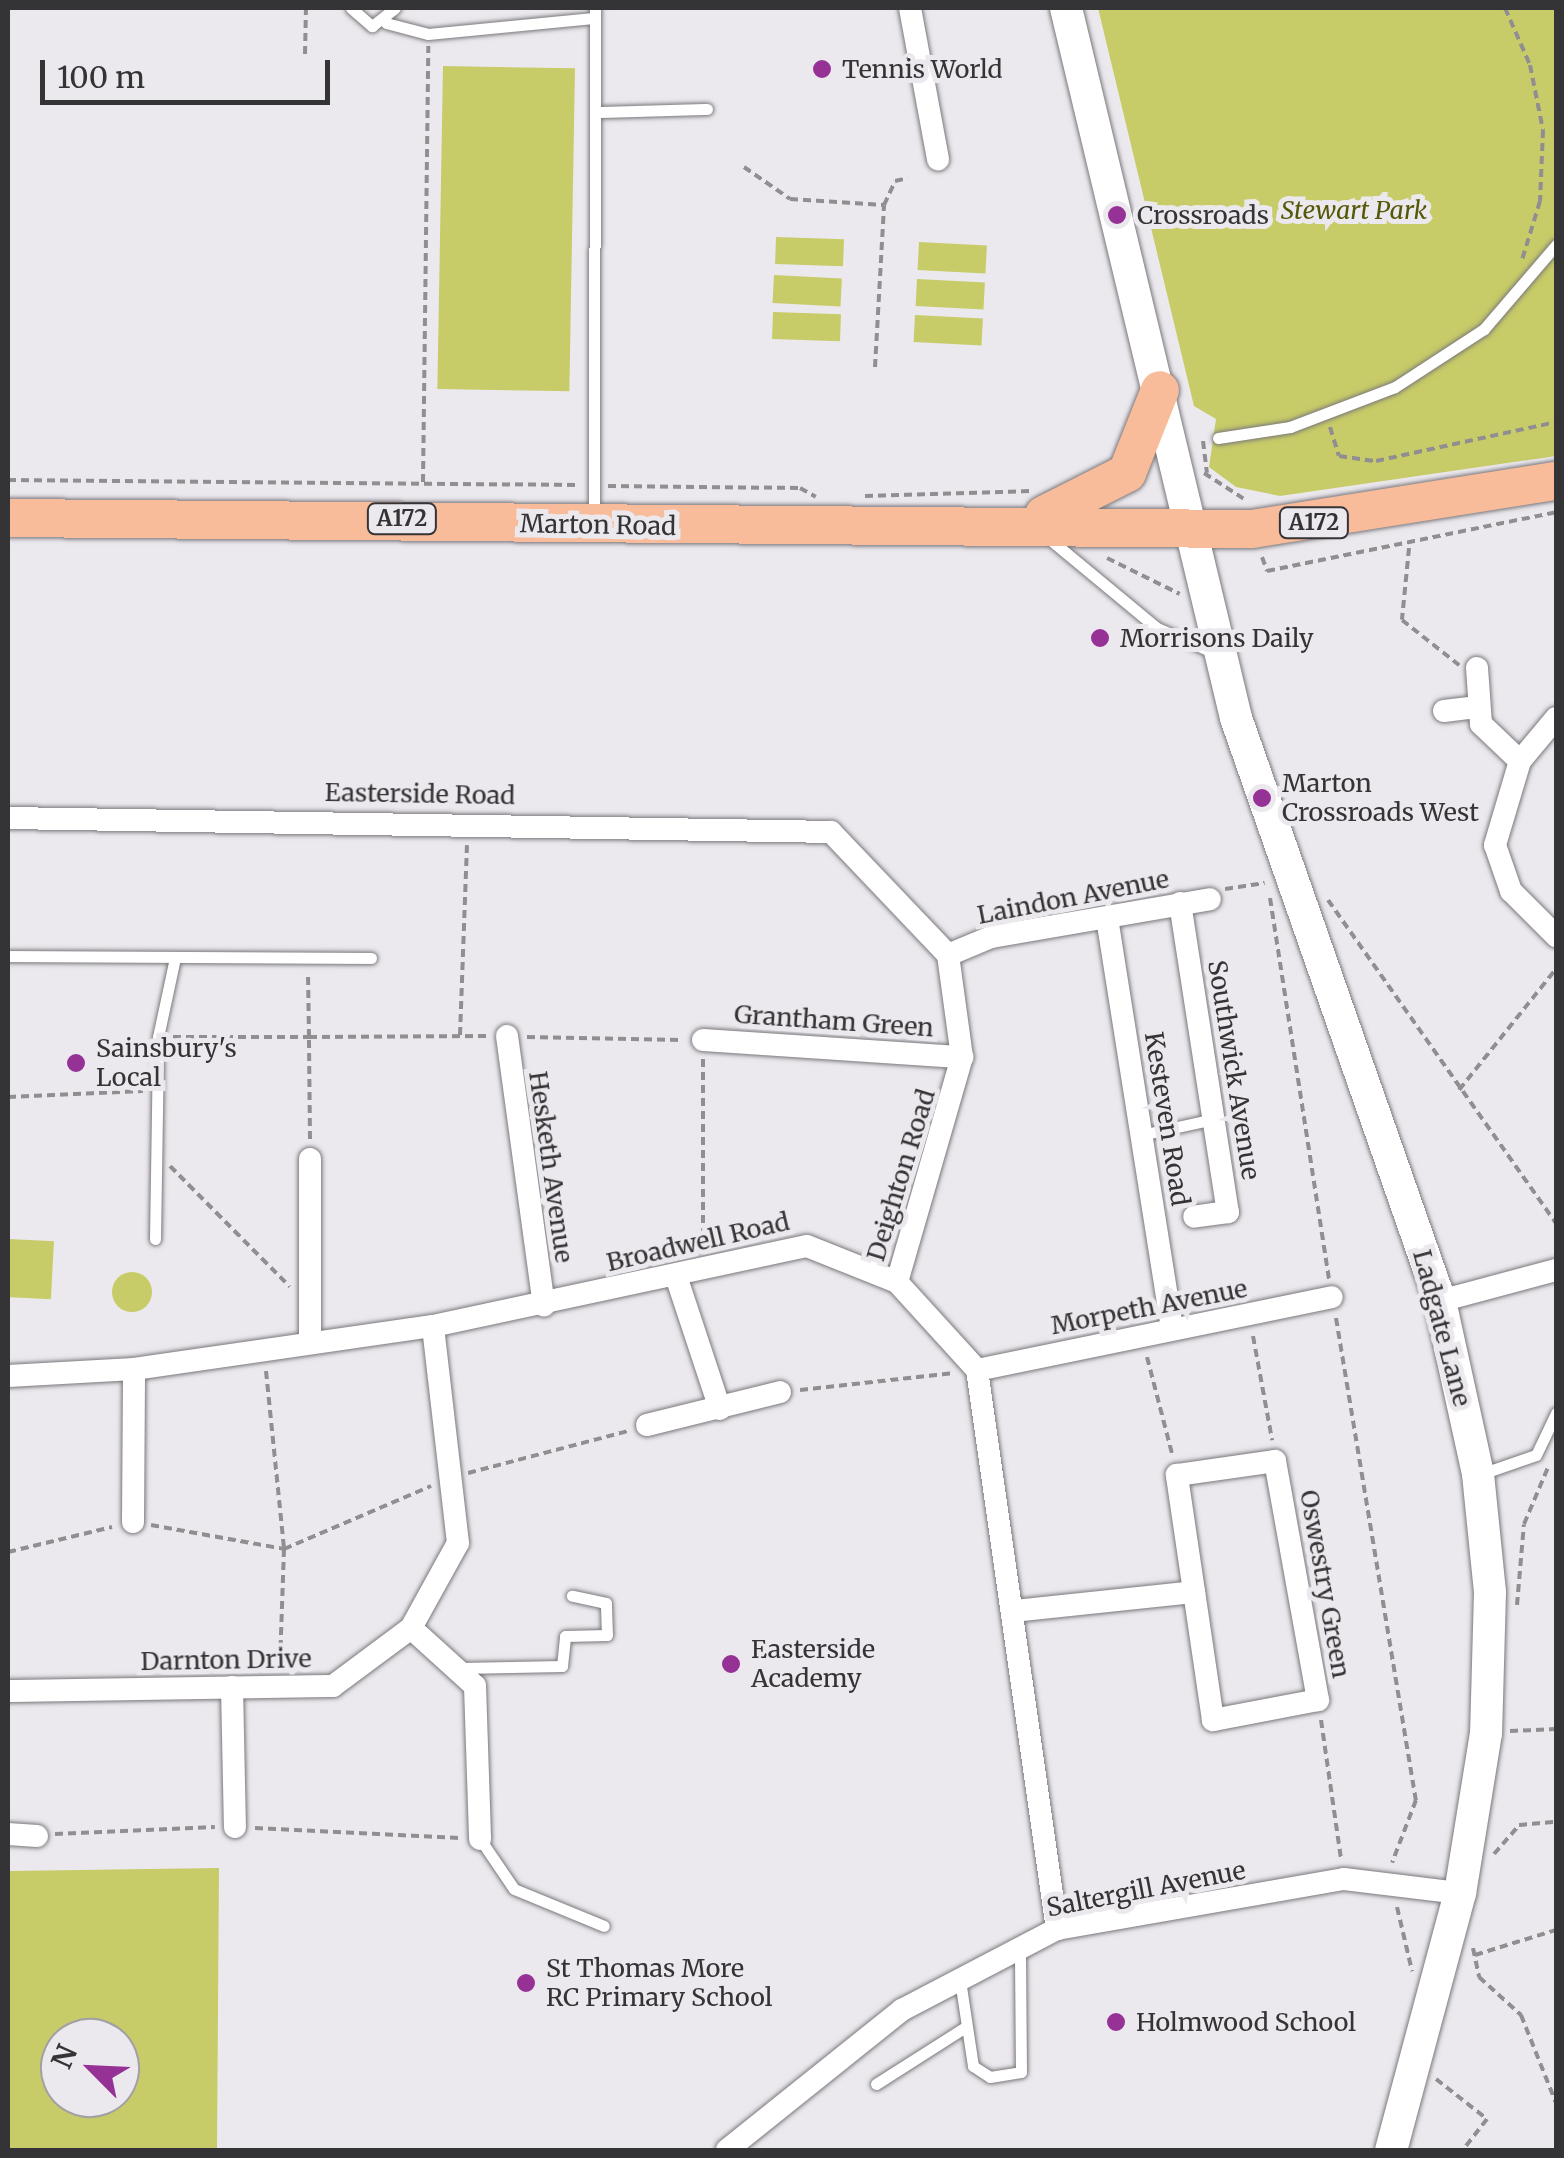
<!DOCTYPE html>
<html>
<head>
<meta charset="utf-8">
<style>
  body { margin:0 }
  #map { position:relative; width:1564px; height:2158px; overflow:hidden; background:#ece9ee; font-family:Merriweather,serif }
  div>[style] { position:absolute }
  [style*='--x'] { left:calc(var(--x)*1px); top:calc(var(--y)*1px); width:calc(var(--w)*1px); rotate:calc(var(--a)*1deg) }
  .green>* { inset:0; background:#c7cb68; transform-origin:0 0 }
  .round { border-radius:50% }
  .path>* { height:4px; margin-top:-2px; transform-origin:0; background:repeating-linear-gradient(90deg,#908e91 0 8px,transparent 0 13px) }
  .roads { filter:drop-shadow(0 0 2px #7a787c) drop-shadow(0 0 2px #7a787c) }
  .service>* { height:11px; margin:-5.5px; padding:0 5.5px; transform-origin:5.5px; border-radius:5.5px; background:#fff }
  .minor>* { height:22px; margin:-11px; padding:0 11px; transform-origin:11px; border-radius:11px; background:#fff }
  .secondary>* { height:32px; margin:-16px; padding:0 16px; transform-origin:16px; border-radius:16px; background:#fff }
  .primary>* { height:38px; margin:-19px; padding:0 19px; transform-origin:19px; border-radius:19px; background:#f8bc9b }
  .dots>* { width:28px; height:28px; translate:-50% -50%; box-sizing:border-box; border:5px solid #ece9ee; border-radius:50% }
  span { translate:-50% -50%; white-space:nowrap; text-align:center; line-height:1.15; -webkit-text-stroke:10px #ece9ee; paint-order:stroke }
  .shield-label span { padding:2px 8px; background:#ece9ee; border:2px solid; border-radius:8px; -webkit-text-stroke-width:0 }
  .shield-label { font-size:22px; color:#343335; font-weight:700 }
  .poi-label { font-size:25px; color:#343335 }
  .left { translate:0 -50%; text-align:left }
  .park-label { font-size:25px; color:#565809; font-style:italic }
  .street-label { font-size:25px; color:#343335 }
  .frame { position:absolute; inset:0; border:10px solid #343335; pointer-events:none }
  .north { position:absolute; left:40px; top:2018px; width:100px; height:100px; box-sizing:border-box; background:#ece9ee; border:2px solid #a2a0a4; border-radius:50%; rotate:294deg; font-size:28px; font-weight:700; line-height:40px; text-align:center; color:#343335 }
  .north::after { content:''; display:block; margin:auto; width:35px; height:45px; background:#963196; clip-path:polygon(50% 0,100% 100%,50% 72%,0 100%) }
  .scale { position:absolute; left:40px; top:60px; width:290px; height:45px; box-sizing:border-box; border:5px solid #343335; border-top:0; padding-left:12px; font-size:30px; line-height:35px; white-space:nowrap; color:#343335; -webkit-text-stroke:8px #ece9ee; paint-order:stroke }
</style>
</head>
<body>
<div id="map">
  <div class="green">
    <div style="clip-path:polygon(1098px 8px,1556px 8px,1556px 456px,1280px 496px,1236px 487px,1209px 467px,1216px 419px,1194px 406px)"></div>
    <div style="left:443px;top:66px;width:132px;height:323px;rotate:1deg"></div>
    <div style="left:776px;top:237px;width:68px;height:27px;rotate:2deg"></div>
    <div style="left:919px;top:242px;width:68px;height:28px;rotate:3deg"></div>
    <div style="left:774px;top:275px;width:68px;height:28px;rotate:3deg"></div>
    <div style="left:917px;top:279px;width:68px;height:27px;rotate:3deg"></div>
    <div style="left:773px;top:312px;width:68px;height:27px;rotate:2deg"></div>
    <div style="left:915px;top:315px;width:68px;height:27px;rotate:3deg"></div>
    <div style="left:9px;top:1239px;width:45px;height:58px;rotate:3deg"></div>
    <div class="round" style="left:112px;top:1272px;width:40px;height:40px"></div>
    <div style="clip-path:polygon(evenodd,219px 1868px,217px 2150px,8px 2150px,8px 1871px,219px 1868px,120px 2038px,120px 2098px,60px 2098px,60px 2038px,120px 2038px)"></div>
  </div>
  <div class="path">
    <div style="--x:1505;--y:8;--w:62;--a:66.3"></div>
    <div style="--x:1530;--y:65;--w:66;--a:78.7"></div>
    <div style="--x:1543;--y:130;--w:71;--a:92.4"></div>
    <div style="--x:1540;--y:201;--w:62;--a:107"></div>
    <div style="--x:305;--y:54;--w:46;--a:-88.8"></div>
    <div style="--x:744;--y:167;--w:56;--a:34.8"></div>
    <div style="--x:790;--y:199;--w:94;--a:3.7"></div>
    <div style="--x:875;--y:367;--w:162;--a:-86.8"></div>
    <div style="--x:884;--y:205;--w:26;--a:-65"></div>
    <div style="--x:895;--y:181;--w:13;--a:-13"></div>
    <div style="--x:1330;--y:427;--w:30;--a:73"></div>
    <div style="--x:1339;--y:456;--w:37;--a:8"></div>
    <div style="--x:1376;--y:461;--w:184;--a:-12.2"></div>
    <div style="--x:1203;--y:441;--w:32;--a:83"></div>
    <div style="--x:1204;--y:473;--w:48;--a:33"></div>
    <div style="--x:8;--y:480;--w:570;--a:0.5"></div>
    <div style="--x:423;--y:482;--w:436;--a:-89.3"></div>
    <div style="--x:608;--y:486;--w:192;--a:0.6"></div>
    <div style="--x:800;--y:488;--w:18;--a:29"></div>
    <div style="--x:865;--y:496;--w:165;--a:-1.7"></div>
    <div style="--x:1409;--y:548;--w:72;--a:95.6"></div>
    <div style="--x:1402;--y:620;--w:73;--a:38.3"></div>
    <div style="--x:1262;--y:557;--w:15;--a:70"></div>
    <div style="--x:1267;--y:571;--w:295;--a:-11.5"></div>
    <div style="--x:1107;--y:558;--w:81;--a:26.3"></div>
    <div style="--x:1225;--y:889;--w:40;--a:-8.5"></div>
    <div style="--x:1270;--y:898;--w:386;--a:81.2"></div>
    <div style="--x:1328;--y:900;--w:395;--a:54.8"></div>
    <div style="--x:460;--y:1035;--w:190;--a:-87.9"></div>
    <div style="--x:173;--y:1037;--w:136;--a:0"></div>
    <div style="--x:309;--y:1037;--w:64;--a:-90.9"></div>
    <div style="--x:527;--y:1037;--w:155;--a:1.1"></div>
    <div style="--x:1459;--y:1090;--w:155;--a:-51.3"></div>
    <div style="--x:8;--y:1097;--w:135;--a:-2.5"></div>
    <div style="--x:310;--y:1139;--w:102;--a:-90.6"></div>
    <div style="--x:309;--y:1037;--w:178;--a:-0.3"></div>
    <div style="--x:170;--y:1166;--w:170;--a:45.2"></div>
    <div style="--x:703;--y:1249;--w:190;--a:-90"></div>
    <div style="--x:1336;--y:1318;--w:489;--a:80.6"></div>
    <div style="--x:1416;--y:1800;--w:67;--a:110.9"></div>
    <div style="--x:1253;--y:1336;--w:106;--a:79.6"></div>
    <div style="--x:1147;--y:1357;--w:100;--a:75.5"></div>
    <div style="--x:266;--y:1371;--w:179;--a:84.2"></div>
    <div style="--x:284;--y:1549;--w:117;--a:92"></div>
    <div style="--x:800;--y:1390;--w:155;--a:-6.3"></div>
    <div style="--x:468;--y:1473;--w:165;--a:-14.7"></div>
    <div style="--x:151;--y:1525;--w:135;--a:10.2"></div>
    <div style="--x:284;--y:1549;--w:160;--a:-23.2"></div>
    <div style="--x:8;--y:1552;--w:107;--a:-13.5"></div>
    <div style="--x:1517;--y:1605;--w:81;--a:-85.1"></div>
    <div style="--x:1524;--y:1524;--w:64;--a:-67"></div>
    <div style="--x:1321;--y:1720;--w:140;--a:81.8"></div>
    <div style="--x:1510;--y:1731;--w:46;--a:-2.5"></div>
    <div style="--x:255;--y:1828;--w:205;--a:2.8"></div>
    <div style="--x:55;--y:1834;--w:160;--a:-2.5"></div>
    <div style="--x:1494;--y:1854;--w:38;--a:-49"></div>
    <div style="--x:1519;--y:1825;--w:37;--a:-5"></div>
    <div style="--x:1397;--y:1907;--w:66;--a:76.8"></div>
    <div style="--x:1473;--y:1948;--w:30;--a:78"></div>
    <div style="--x:1479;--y:1977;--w:57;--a:42.1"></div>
    <div style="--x:1521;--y:2015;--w:95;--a:68.3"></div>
    <div style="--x:1475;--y:1955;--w:85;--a:-17.2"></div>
    <div style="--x:1436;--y:2079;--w:65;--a:38.1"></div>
    <div style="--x:1487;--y:2119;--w:39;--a:128"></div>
  </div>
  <div class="roads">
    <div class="service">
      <div style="--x:351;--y:8;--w:28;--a:41"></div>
      <div style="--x:372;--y:26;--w:29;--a:-38"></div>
      <div style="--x:386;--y:23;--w:43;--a:14.7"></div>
      <div style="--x:428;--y:34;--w:166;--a:-5.5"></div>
      <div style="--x:598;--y:112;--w:109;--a:-1.6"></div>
      <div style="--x:1218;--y:438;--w:73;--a:-8.7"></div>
      <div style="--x:1290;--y:427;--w:112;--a:-20.9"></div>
      <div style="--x:1395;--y:387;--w:106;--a:-33.1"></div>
      <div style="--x:1484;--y:329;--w:111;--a:-49.4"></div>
      <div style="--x:594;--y:517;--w:509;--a:-89.89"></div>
      <div style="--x:1047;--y:537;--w:143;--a:39.6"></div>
      <div style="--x:1157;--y:628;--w:63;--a:23.3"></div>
      <div style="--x:8;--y:956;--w:363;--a:0.3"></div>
      <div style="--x:1141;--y:1135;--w:75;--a:-12.4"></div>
      <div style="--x:155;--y:1239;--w:202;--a:-89.1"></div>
      <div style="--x:158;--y:1037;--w:81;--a:-77.9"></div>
      <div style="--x:1481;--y:1474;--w:58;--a:-19.1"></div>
      <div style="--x:1536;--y:1455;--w:47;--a:-64.5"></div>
      <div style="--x:460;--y:1668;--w:102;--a:-1.1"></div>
      <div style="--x:562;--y:1666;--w:30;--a:-84"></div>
      <div style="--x:565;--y:1636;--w:42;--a:-1.4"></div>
      <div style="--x:607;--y:1635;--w:32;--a:-92"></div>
      <div style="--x:606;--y:1603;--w:35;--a:-168"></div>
      <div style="--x:480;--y:1839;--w:60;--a:55.8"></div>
      <div style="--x:514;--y:1889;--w:97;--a:22.3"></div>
      <div style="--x:960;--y:1980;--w:87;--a:81.4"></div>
      <div style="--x:973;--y:2066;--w:20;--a:33"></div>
      <div style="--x:990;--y:2077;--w:31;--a:-9"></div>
      <div style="--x:1021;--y:2072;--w:123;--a:-90.5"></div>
      <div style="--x:876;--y:2084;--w:104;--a:-32.5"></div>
    </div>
    <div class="minor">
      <div style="--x:910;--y:8;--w:154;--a:79.5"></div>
      <div style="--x:1477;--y:668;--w:56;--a:85.9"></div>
      <div style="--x:1481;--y:724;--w:54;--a:43.5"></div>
      <div style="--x:1444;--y:711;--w:32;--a:-7"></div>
      <div style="--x:1556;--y:718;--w:56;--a:129.9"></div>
      <div style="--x:1520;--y:761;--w:88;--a:106.6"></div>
      <div style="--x:1495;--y:845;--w:49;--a:70.8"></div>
      <div style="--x:1511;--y:891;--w:64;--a:45"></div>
      <div style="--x:8;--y:818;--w:823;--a:0.97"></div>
      <div style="--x:831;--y:832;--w:170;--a:46.4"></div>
      <div style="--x:948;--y:955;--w:103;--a:82.2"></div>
      <div style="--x:962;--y:1057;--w:234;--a:106.1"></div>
      <div style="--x:1180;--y:903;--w:313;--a:81.2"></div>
      <div style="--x:1228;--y:1212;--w:34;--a:172"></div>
      <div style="--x:1107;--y:918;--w:416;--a:81"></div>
      <div style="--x:948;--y:955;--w:47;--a:-22.7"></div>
      <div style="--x:991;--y:937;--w:222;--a:-9.8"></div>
      <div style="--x:507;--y:1036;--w:272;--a:82.2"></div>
      <div style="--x:703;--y:1040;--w:260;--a:3.8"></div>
      <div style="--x:676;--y:1276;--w:140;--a:71.7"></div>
      <div style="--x:1440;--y:1301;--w:120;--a:-15"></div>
      <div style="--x:310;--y:1341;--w:182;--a:-90"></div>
      <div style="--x:977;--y:1370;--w:362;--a:-11.6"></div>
      <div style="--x:8;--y:1376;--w:126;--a:-3.2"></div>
      <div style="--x:134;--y:1369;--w:302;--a:-8.2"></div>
      <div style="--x:433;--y:1326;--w:382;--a:-12.1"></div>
      <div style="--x:807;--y:1246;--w:97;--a:21.8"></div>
      <div style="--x:897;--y:1282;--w:119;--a:47.7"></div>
      <div style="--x:977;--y:1370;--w:565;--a:81.86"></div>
      <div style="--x:647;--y:1425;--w:137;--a:-13.9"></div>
      <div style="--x:1275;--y:1461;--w:243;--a:79.8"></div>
      <div style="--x:1318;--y:1700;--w:107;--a:169.2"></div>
      <div style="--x:1213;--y:1720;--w:248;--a:-98.4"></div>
      <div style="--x:1177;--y:1475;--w:99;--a:-8.1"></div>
      <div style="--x:133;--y:1522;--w:153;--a:-89.6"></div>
      <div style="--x:1014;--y:1611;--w:181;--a:-6"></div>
      <div style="--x:411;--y:1628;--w:86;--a:42.2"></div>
      <div style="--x:475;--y:1686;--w:153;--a:88.1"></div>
      <div style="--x:232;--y:1687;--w:140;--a:88.8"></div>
      <div style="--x:8;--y:1691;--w:325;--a:-0.9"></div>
      <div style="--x:333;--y:1686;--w:97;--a:-36.6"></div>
      <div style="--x:411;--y:1628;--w:97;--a:-61.1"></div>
      <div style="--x:458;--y:1543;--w:218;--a:-96.6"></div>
      <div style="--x:8;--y:1834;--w:29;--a:4"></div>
      <div style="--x:727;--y:2150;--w:224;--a:-38.7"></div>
      <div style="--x:902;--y:2010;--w:175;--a:-27.6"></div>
      <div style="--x:1057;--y:1929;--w:291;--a:-9.9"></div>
      <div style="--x:1344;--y:1879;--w:117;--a:6.9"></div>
    </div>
    <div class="secondary">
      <div style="--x:1066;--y:8;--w:730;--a:76.53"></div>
      <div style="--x:1236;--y:718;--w:618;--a:70.71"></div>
      <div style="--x:1440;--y:1301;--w:177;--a:77.6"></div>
      <div style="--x:1478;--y:1474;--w:119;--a:84.2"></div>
      <div style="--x:1490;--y:1592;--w:141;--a:91.6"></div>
      <div style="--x:1486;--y:1733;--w:162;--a:99.2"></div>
      <div style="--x:1460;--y:1893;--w:266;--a:105"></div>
    </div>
    <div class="primary">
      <div style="--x:1044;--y:515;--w:93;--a:-26.8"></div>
      <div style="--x:1127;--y:473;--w:89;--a:-68.3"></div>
      <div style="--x:8;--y:518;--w:1244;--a:0.51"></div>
      <div style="--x:1252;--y:529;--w:308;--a:-9"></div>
    </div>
  </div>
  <div class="dots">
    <div style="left:822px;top:69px;background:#963196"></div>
    <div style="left:1117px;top:215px;background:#963196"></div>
    <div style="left:1100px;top:638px;background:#963196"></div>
    <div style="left:1262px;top:798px;background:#963196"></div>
    <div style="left:76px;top:1063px;background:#963196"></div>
    <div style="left:731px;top:1664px;background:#963196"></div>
    <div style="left:526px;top:1983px;background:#963196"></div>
    <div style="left:1116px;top:2022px;background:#963196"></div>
  </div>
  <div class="shield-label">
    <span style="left:402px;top:519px">A172</span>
    <span style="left:1314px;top:523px">A172</span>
  </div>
  <div class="poi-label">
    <span class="left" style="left:842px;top:69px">Tennis World</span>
    <span class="left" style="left:1137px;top:215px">Crossroads</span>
    <span class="left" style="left:1120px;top:638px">Morrisons Daily</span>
    <span class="left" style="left:1282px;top:798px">Marton<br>Crossroads West</span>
    <span class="left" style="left:96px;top:1063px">Sainsbury's<br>Local</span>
    <span class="left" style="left:751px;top:1664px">Easterside<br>Academy</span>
    <span class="left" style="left:546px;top:1983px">St Thomas More<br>RC Primary School</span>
    <span class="left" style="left:1136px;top:2022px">Holmwood School</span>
  </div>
  <div class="park-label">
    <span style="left:1354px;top:210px">Stewart Park</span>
  </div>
  <div class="street-label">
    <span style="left:598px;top:525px;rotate:1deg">Marton Road</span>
    <span style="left:420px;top:794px;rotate:1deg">Easterside Road</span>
    <span style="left:1073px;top:897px;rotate:-11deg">Laindon Avenue</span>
    <span style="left:834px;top:1021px;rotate:4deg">Grantham Green</span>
    <span style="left:1234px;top:1070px;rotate:81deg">Southwick Avenue</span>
    <span style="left:1167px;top:1119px;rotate:81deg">Kesteven Road</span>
    <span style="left:551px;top:1167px;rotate:82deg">Hesketh Avenue</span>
    <span style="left:901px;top:1175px;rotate:-73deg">Deighton Road</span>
    <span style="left:698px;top:1242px;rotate:-13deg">Broadwell Road</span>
    <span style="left:1149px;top:1307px;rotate:-11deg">Morpeth Avenue</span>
    <span style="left:1442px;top:1328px;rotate:75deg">Ladgate Lane</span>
    <span style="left:1325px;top:1584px;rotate:80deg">Oswestry Green</span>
    <span style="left:226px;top:1660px;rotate:-1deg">Darnton Drive</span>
    <span style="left:1146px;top:1889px;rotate:-11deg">Saltergill Avenue</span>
  </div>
  <div class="frame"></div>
  <div class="north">N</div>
  <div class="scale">100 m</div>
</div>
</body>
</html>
